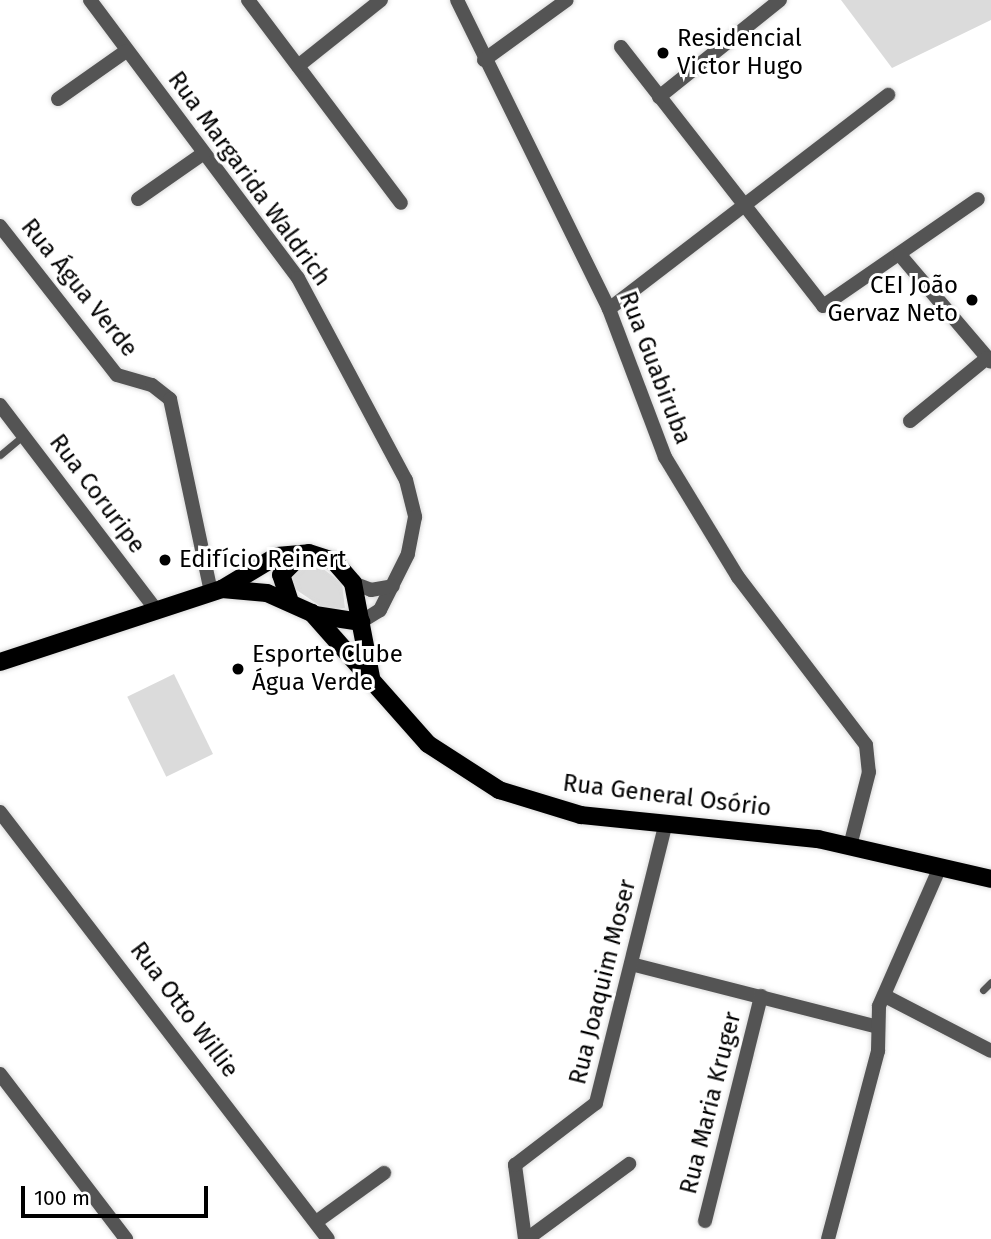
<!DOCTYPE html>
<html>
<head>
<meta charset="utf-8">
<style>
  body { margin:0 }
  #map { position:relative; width:991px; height:1239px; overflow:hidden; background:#fff; font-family:"Fira Sans",sans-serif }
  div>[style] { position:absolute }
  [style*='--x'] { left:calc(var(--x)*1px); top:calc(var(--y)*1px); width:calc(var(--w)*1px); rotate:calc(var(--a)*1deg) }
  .green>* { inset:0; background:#dbdbdb; transform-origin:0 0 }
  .roads { filter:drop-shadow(0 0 2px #dbdbdb) drop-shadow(0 0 2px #dbdbdb) }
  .service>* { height:7px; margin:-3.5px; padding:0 3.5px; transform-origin:3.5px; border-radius:3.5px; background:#545454 }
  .minor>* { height:14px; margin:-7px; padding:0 7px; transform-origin:7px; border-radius:7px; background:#545454 }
  .primary>* { height:18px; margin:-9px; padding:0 9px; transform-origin:9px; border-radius:9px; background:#000 }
  .dots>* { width:19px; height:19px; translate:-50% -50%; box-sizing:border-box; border:4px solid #fff; border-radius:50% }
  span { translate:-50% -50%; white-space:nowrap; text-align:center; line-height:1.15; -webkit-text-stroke:6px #fff; paint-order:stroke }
  .poi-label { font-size:24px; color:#000 }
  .left { translate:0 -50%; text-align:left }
  .right { translate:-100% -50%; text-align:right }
  .street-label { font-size:24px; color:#000 }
  .scale { position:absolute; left:21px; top:1186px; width:187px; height:32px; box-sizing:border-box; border:4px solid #000; border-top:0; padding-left:9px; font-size:21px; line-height:24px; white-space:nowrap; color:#000; -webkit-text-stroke:5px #fff; paint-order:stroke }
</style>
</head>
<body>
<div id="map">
  <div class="green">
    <div style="clip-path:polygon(841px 0,991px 0,991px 20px,892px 68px)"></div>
    <div style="clip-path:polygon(303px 561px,314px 562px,342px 583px,345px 608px,326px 610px,295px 589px,290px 570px)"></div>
    <div style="left:174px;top:674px;width:89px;height:52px;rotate:64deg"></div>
  </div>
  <div class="roads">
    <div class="service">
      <div style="--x:0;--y:455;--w:31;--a:-40"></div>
      <div style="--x:983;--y:990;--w:11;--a:-45"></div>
    </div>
    <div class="minor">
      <div style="--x:90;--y:0;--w:347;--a:53.2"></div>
      <div style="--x:298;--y:278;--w:229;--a:61.9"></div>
      <div style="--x:406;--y:480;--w:38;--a:76"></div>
      <div style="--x:415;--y:517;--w:38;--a:101"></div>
      <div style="--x:408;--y:554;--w:63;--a:116.6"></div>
      <div style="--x:380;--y:610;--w:22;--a:148"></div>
      <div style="--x:248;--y:0;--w:254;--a:53"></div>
      <div style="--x:457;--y:0;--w:344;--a:63.8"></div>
      <div style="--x:609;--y:309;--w:158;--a:69.3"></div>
      <div style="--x:665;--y:457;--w:140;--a:58.7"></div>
      <div style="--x:738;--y:577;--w:211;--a:52.7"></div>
      <div style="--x:866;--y:745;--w:27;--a:84"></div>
      <div style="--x:869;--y:772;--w:76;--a:104.4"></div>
      <div style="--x:621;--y:47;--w:328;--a:52"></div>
      <div style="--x:823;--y:306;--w:188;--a:-34.6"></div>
      <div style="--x:484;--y:60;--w:102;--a:-35.9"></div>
      <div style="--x:298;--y:66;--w:106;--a:-38.5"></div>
      <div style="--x:659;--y:97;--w:155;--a:-38.7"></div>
      <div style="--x:58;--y:99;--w:83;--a:-35.2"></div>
      <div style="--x:138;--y:199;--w:80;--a:-34.9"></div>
      <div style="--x:0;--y:226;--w:189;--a:51.9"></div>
      <div style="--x:117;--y:375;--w:36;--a:16"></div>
      <div style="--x:152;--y:385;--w:23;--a:38"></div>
      <div style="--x:170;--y:399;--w:197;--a:78"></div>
      <div style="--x:900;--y:255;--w:140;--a:49.6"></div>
      <div style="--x:609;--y:309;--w:352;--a:-37.5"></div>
      <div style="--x:0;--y:405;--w:259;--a:52.7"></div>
      <div style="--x:910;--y:421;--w:99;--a:-39.3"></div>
      <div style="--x:353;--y:583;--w:19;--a:21"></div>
      <div style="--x:371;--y:590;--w:22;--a:-10"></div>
      <div style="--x:0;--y:812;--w:538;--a:52.47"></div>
      <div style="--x:631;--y:964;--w:252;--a:14.3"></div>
      <div style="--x:885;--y:996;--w:119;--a:27.4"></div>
      <div style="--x:0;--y:1074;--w:208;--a:52.6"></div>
      <div style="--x:705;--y:1221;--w:232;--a:-76"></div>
      <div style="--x:316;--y:1222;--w:84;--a:-35.8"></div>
      <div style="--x:525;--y:1239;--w:75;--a:-97.7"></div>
      <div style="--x:515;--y:1165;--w:102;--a:-37.4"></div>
      <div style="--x:596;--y:1103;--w:289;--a:-76"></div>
      <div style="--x:527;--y:1239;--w:127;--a:-36.3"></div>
      <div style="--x:828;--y:1239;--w:195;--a:-75.1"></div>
      <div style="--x:878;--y:1051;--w:45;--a:-88.7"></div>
      <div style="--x:879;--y:1006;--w:150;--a:-66.3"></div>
    </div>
    <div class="primary">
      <div style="--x:222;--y:589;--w:45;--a:5.1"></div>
      <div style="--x:267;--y:593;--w:49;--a:24"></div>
      <div style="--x:312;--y:613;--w:175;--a:48.5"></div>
      <div style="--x:428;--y:744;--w:85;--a:32.9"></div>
      <div style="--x:499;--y:790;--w:86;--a:17"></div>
      <div style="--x:581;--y:815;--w:238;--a:5.8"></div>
      <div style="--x:818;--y:839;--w:178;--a:13"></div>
      <div style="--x:289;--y:599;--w:25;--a:-108"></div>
      <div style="--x:281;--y:575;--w:28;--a:-45"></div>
      <div style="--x:315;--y:615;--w:47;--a:8.7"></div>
      <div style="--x:0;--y:662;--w:234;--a:-18.2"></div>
      <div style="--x:222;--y:589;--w:64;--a:-31"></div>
      <div style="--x:277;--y:556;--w:32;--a:-5"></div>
      <div style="--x:309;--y:553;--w:26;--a:18"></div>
      <div style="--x:334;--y:561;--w:29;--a:49"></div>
      <div style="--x:353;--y:583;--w:96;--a:79.2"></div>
    </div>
  </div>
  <div class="dots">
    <div style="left:663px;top:53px;background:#000"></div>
    <div style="left:972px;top:300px;background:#000"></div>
    <div style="left:165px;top:560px;background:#000"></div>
    <div style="left:238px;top:669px;background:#000"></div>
  </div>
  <div class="poi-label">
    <span class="left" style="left:677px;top:53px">Residencial<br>Victor Hugo</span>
    <span class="right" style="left:958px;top:300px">CEI João<br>Gervaz Neto</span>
    <span class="left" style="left:179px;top:560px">Edifício Reinert</span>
    <span class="left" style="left:252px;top:669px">Esporte Clube<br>Água Verde</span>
  </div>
  <div class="street-label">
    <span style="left:249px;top:179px;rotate:54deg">Rua Margarida Waldrich</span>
    <span style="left:79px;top:288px;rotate:51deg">Rua Água Verde</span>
    <span style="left:655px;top:368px;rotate:69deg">Rua Guabiruba</span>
    <span style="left:97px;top:494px;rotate:53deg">Rua Coruripe</span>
    <span style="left:667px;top:796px;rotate:7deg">Rua General Osório</span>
    <span style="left:603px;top:982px;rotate:-76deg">Rua Joaquim Moser</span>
    <span style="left:184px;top:1010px;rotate:53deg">Rua Otto Willie</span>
    <span style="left:711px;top:1103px;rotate:-76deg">Rua Maria Kruger</span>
  </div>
  <div class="scale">100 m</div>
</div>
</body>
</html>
